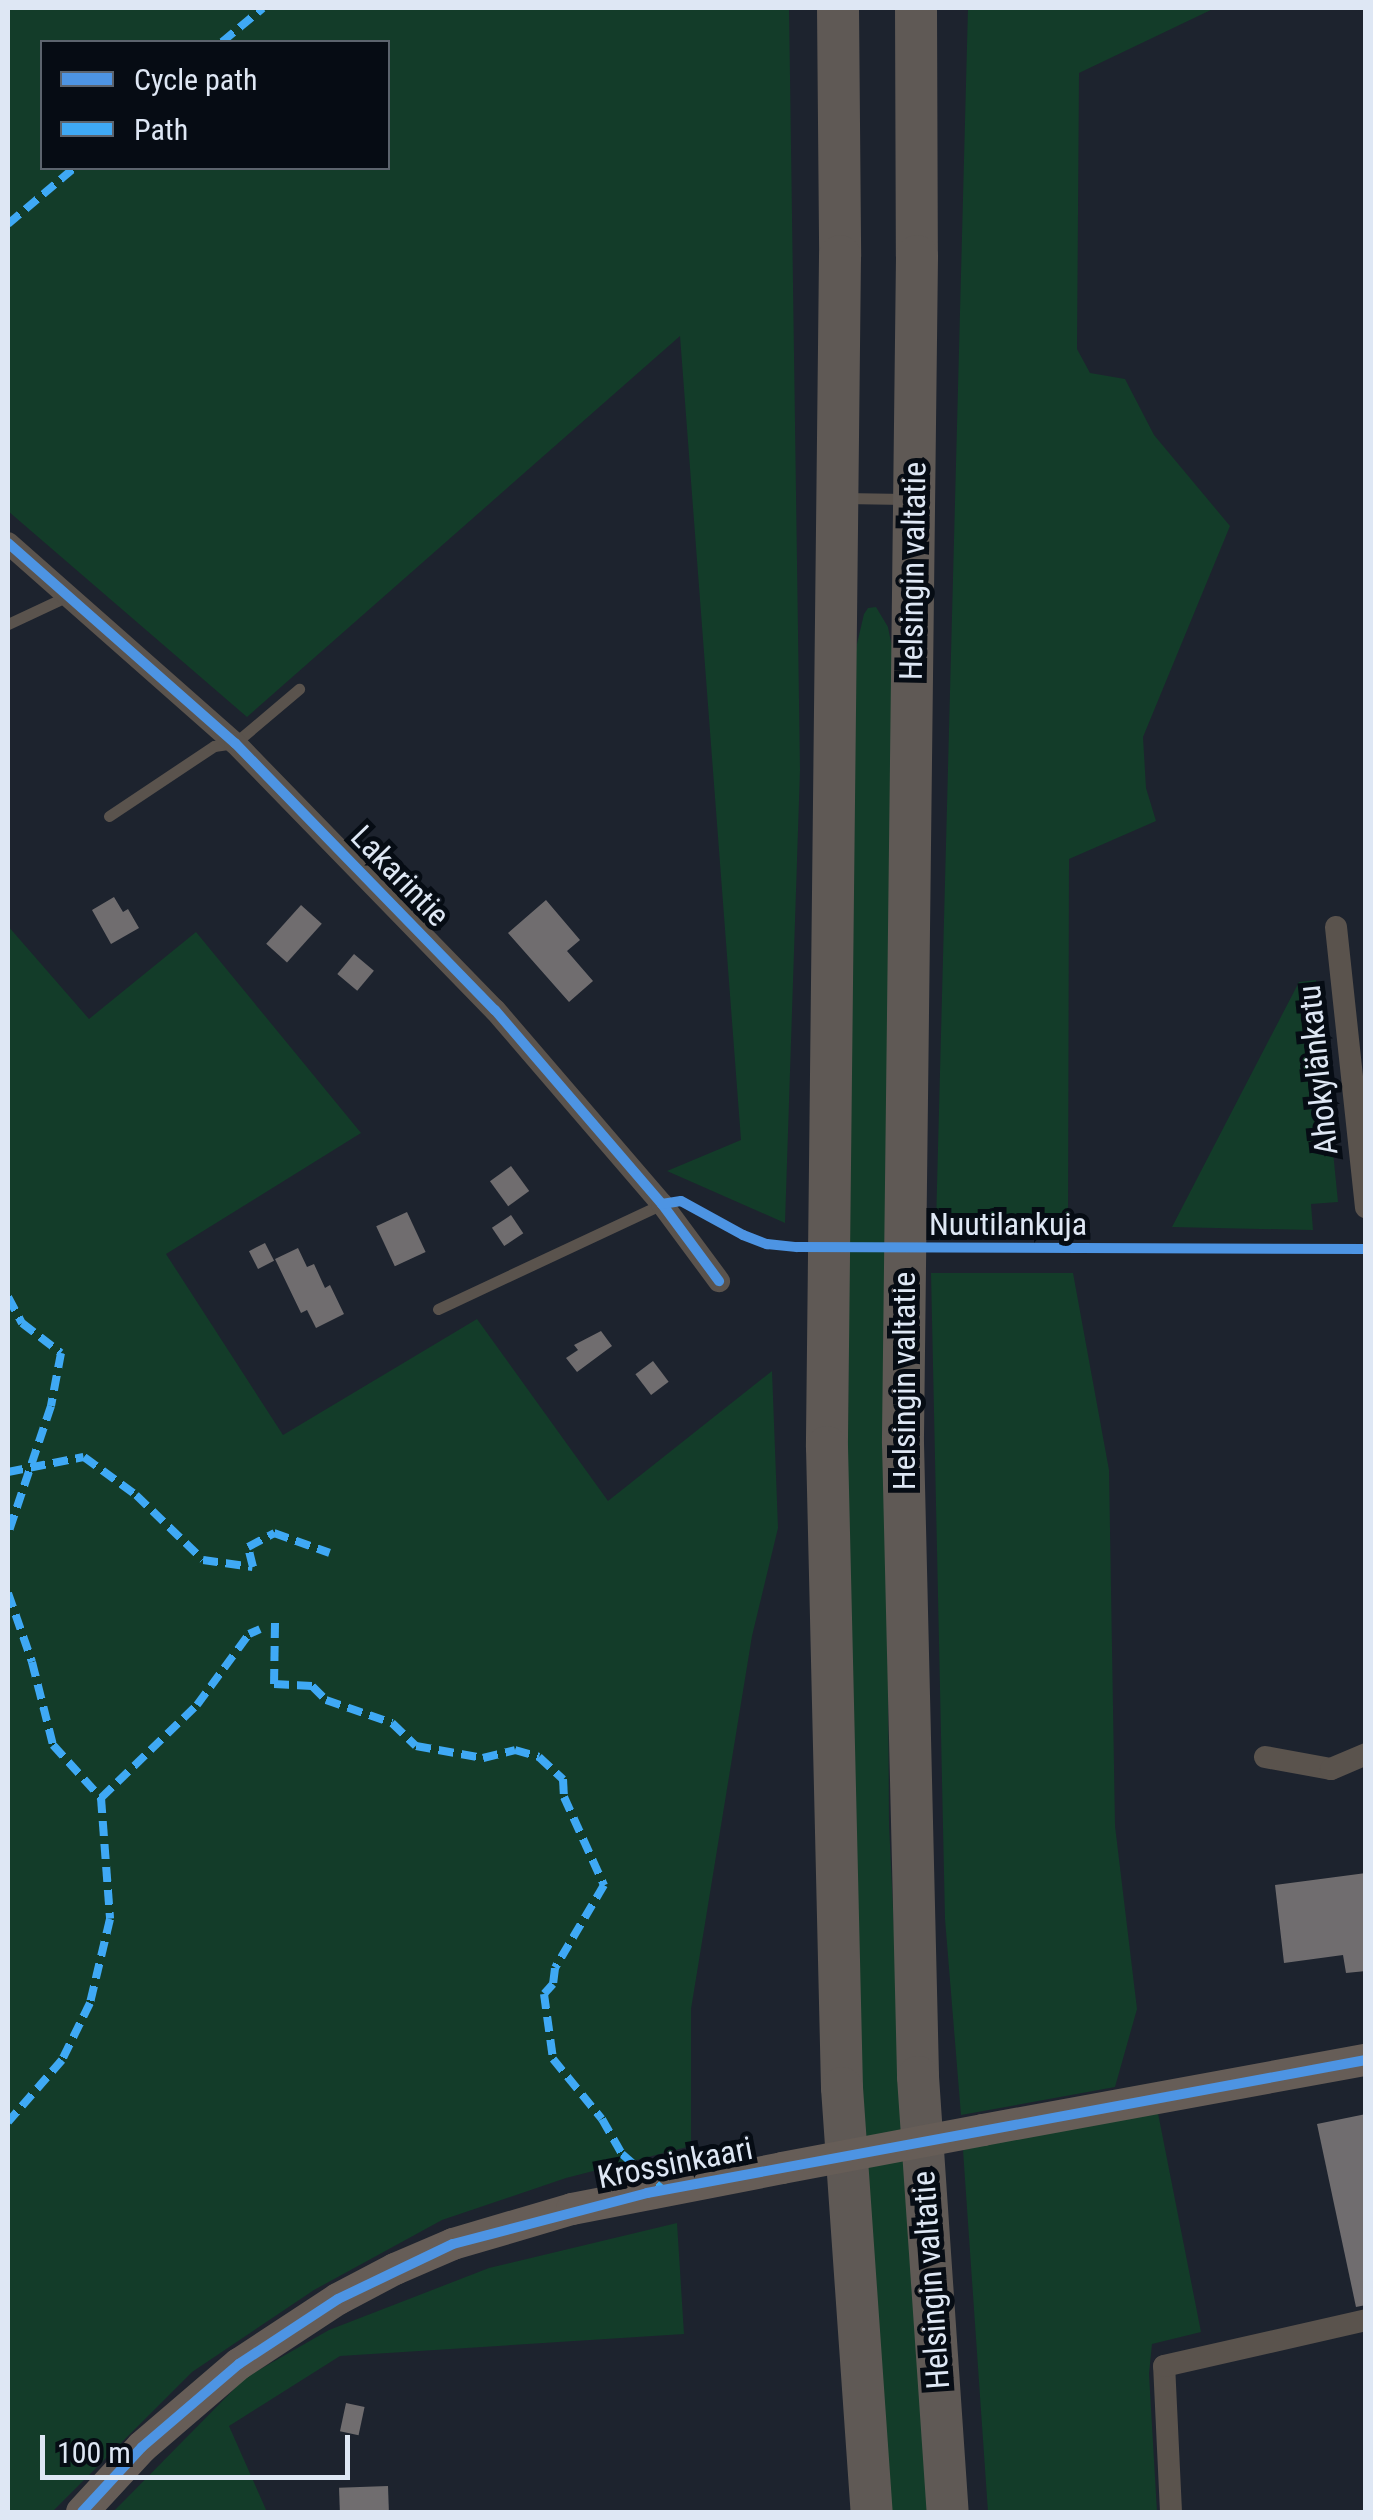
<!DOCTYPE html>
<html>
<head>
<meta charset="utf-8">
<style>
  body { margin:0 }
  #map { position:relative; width:1373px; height:2520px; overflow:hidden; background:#1d232e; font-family:"Roboto Condensed",sans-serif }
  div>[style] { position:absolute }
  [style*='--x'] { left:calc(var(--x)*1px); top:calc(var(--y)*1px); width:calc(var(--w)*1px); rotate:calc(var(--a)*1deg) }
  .green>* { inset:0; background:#133c29 }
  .building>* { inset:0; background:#706d6f; transform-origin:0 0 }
  .lane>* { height:11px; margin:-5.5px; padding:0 5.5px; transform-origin:5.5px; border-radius:5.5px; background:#5a534d }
  .street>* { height:22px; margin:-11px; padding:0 11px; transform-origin:11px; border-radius:11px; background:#5a534d }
  .secondary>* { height:32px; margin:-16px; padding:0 16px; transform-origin:16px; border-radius:16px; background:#665d57 }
  .highway>* { height:42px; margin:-21px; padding:0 21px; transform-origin:21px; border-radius:21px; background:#5f5955 }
  .secondary-bridge>* { height:32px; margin:-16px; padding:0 16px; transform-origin:16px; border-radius:16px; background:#665d57 }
  .quiet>* { height:8px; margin-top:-4px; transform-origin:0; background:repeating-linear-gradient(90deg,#3fa9f5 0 15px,transparent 0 23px) }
  .cycleway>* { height:10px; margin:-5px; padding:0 5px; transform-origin:5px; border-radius:5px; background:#4d94e3 }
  span { translate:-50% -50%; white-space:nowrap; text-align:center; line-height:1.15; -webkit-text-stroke:10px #060c14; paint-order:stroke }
  .street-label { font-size:32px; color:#dee7f4 }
  .frame { position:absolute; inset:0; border:10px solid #dee7f4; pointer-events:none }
  .legend { position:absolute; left:40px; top:40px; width:350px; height:130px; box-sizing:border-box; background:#060c14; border:2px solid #5c646e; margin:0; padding:12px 18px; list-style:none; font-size:30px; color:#dee7f4 }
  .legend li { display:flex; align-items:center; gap:20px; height:50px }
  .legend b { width:50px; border:2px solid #5c646e }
  .scale { position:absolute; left:40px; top:2435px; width:310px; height:45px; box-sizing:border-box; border:5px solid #dee7f4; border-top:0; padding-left:12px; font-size:30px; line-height:35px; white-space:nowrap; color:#dee7f4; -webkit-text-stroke:8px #060c14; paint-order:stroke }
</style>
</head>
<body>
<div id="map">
  <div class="green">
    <div style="clip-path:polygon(evenodd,8px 8px,789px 8px,800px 770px,785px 1223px,667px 1171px,741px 1140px,680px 336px,247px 717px,8px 511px,8px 8px,42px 42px,388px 42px,388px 168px,42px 168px,42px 42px)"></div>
    <div style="clip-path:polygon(968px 8px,1215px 8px,1079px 73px,1077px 349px,1090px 373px,1125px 379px,1154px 435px,1230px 526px,1143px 737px,1146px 788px,1156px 821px,1069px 859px,1068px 1228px,936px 1224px)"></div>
    <div style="clip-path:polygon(876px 607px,888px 627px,893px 652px,885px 1219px,889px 1824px,905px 2162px,932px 2512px,887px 2512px,846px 1829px,852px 665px,864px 614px,868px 608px)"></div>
    <div style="clip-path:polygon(8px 926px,89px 1019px,196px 932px,361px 1133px,166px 1254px,283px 1435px,477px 1319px,608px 1501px,772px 1371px,778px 1528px,752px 1636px,691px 2009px,691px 2146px,566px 2178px,442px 2220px,314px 2290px,192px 2372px,52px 2512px,8px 2512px)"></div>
    <div style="clip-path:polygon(1316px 980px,1338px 1202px,1311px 1204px,1313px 1230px,1172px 1227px,1299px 982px)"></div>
    <div style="clip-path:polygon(931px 1273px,1073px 1273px,1109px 1470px,1115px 1826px,1137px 2009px,1115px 2087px,961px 2115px,945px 1919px)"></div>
    <div style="clip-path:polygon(1157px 2108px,1201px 2332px,1152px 2344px,1149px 2374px,1157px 2512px,988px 2512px,963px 2150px)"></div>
    <div style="clip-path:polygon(677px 2223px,684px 2334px,340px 2356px,229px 2426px,267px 2512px,113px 2512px,245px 2378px,329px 2330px,489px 2268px)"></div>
  </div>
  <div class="building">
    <div style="clip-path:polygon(114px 897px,123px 912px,128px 909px,139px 928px,111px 944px,92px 910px)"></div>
    <div style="clip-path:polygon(546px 900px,580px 940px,567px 951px,593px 981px,569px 1002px,508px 933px)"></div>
    <div style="left:301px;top:905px;width:28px;height:52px;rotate:42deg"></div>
    <div style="left:354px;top:954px;width:26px;height:26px;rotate:40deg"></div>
    <div style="left:511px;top:1166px;width:31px;height:26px;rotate:54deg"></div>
    <div style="left:407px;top:1212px;width:44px;height:34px;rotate:65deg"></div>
    <div style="left:511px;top:1215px;width:22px;height:23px;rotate:56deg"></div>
    <div style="left:265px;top:1243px;width:20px;height:18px;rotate:63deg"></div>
    <div style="clip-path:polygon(298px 1248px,307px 1267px,314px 1264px,325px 1288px,330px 1285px,344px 1314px,316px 1328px,307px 1310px,301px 1313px,275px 1259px)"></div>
    <div style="clip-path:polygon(601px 1331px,612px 1346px,577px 1372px,566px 1358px,578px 1350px,574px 1345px)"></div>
    <div style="left:653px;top:1361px;width:26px;height:22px;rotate:53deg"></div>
    <div style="clip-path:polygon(1366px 1873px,1366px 1971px,1346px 1973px,1343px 1955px,1284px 1963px,1275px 1885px)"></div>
    <div style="clip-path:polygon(1366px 2114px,1366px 2305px,1356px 2307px,1317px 2124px)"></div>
    <div style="left:346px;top:2403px;width:19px;height:29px;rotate:12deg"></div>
    <div style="left:388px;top:2486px;width:26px;height:49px;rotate:88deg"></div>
  </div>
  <div class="lane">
    <div style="--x:844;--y:498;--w:61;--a:0.9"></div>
    <div style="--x:8;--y:624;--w:66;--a:-25"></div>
    <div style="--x:109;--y:816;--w:126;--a:-33.7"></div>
    <div style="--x:214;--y:746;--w:21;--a:-8"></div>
    <div style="--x:235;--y:743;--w:84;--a:-40.2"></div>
    <div style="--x:438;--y:1309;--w:247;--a:-25.1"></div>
  </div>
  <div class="street">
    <div style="--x:8;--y:543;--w:303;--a:41.4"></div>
    <div style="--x:235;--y:743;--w:373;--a:45.8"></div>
    <div style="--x:495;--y:1010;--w:256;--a:49.3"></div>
    <div style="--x:662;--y:1204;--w:96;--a:53.5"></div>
    <div style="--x:1336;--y:927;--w:282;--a:83.9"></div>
    <div style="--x:1265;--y:1757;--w:67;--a:10.3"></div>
    <div style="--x:1331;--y:1769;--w:38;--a:-23"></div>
    <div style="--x:1171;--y:2512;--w:146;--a:-92.7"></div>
    <div style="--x:1164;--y:2366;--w:207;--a:-12.8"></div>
  </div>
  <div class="secondary">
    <div style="--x:983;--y:2130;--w:389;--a:-10.4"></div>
    <div style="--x:82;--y:2512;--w:88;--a:-47.3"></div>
    <div style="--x:142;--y:2447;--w:128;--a:-40.6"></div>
    <div style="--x:239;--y:2364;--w:118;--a:-33.3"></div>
    <div style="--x:338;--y:2299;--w:64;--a:-27.8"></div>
    <div style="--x:395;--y:2269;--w:63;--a:-23.3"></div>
    <div style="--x:453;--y:2244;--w:124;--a:-16.4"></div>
    <div style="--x:572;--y:2209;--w:214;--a:-11"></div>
  </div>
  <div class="highway">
    <div style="--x:838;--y:8;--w:248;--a:89.5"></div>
    <div style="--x:840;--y:256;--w:1191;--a:90.63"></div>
    <div style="--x:827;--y:1447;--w:641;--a:88.66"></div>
    <div style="--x:842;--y:2088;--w:425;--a:86"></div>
    <div style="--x:916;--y:8;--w:248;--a:89.8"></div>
    <div style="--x:917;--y:256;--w:1187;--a:90.68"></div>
    <div style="--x:903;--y:1443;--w:634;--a:88.64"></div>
    <div style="--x:918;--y:2077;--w:436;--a:86.1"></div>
  </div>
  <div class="secondary-bridge">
    <div style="--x:782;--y:2168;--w:205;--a:-10.7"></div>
  </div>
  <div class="quiet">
    <div style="--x:222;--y:42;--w:53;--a:-39.7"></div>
    <div style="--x:8;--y:224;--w:87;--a:-40.3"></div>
    <div style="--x:8;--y:1297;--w:30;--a:62"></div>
    <div style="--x:22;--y:1323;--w:49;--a:37.6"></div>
    <div style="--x:61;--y:1353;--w:54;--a:100.7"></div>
    <div style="--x:51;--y:1406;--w:135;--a:108.6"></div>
    <div style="--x:8;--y:1472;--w:77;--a:-11.2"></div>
    <div style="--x:84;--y:1457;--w:64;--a:36.2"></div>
    <div style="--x:136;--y:1495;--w:93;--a:44.1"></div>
    <div style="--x:203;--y:1560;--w:50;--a:8"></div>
    <div style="--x:253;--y:1567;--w:21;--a:-104"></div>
    <div style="--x:248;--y:1547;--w:30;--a:-28"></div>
    <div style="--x:274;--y:1533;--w:59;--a:19.7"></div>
    <div style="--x:8;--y:1593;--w:73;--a:70.8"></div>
    <div style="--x:32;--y:1662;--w:86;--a:75.8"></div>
    <div style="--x:53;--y:1745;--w:72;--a:47.8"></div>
    <div style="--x:101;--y:1798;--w:121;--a:85.7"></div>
    <div style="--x:110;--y:1919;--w:86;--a:103.4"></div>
    <div style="--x:90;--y:2003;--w:64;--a:116.2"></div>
    <div style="--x:62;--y:2060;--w:82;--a:131.1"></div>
    <div style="--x:275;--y:1623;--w:61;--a:90.9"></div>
    <div style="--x:274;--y:1684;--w:38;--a:3"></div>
    <div style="--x:312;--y:1686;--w:20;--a:45"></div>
    <div style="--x:326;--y:1700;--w:70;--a:19.2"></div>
    <div style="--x:392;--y:1723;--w:33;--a:44"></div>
    <div style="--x:416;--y:1746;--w:68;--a:10.2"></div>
    <div style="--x:483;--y:1758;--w:33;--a:-14"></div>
    <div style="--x:515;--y:1750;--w:25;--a:16"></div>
    <div style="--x:539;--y:1757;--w:33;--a:43"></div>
    <div style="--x:563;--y:1779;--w:18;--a:87"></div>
    <div style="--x:564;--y:1797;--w:97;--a:65.6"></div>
    <div style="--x:604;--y:1885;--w:96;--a:120.6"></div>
    <div style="--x:555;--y:1968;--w:16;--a:97"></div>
    <div style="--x:553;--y:1984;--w:13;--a:132"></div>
    <div style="--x:544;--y:1994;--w:66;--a:82.1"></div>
    <div style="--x:553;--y:2059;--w:77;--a:50.8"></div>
    <div style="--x:602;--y:2119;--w:40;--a:60.3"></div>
    <div style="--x:622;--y:2154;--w:55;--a:41.3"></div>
    <div style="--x:101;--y:1798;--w:134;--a:-44.1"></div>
    <div style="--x:197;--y:1705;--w:88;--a:-53.8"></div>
    <div style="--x:249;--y:1634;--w:12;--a:-24"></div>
  </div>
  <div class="cycleway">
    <div style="--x:8;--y:543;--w:303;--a:41.4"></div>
    <div style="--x:235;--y:743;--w:373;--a:45.8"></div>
    <div style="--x:495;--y:1010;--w:256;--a:49.3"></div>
    <div style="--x:662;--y:1204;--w:96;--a:53.5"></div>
    <div style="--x:662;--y:1204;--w:19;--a:-9"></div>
    <div style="--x:681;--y:1201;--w:71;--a:28.7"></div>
    <div style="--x:743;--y:1235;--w:26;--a:21"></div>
    <div style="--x:767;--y:1244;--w:30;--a:6"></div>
    <div style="--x:797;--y:1247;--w:569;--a:0.2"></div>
    <div style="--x:82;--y:2512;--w:88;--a:-47.3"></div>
    <div style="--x:142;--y:2447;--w:128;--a:-40.6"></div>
    <div style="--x:239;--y:2364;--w:118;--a:-33.3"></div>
    <div style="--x:338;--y:2299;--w:127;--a:-25.6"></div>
    <div style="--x:453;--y:2244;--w:201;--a:-14.7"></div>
    <div style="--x:647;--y:2193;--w:731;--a:-10.48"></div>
  </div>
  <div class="street-label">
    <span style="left:913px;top:571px;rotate:-89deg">Helsingin valtatie</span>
    <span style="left:400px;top:876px;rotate:46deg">Lakarintie</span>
    <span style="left:1318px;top:1070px;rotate:-96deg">Ahokylänkatu</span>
    <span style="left:1008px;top:1224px">Nuutilankuja</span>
    <span style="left:904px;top:1381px;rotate:-90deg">Helsingin valtatie</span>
    <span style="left:675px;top:2163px;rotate:-11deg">Krossinkaari</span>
    <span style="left:931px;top:2280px;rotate:-94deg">Helsingin valtatie</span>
  </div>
  <div class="frame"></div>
  <ul class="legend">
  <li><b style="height:12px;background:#4d94e3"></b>Cycle path</li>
  <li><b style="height:12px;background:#3fa9f5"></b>Path</li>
  </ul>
  <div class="scale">100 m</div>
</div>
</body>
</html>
